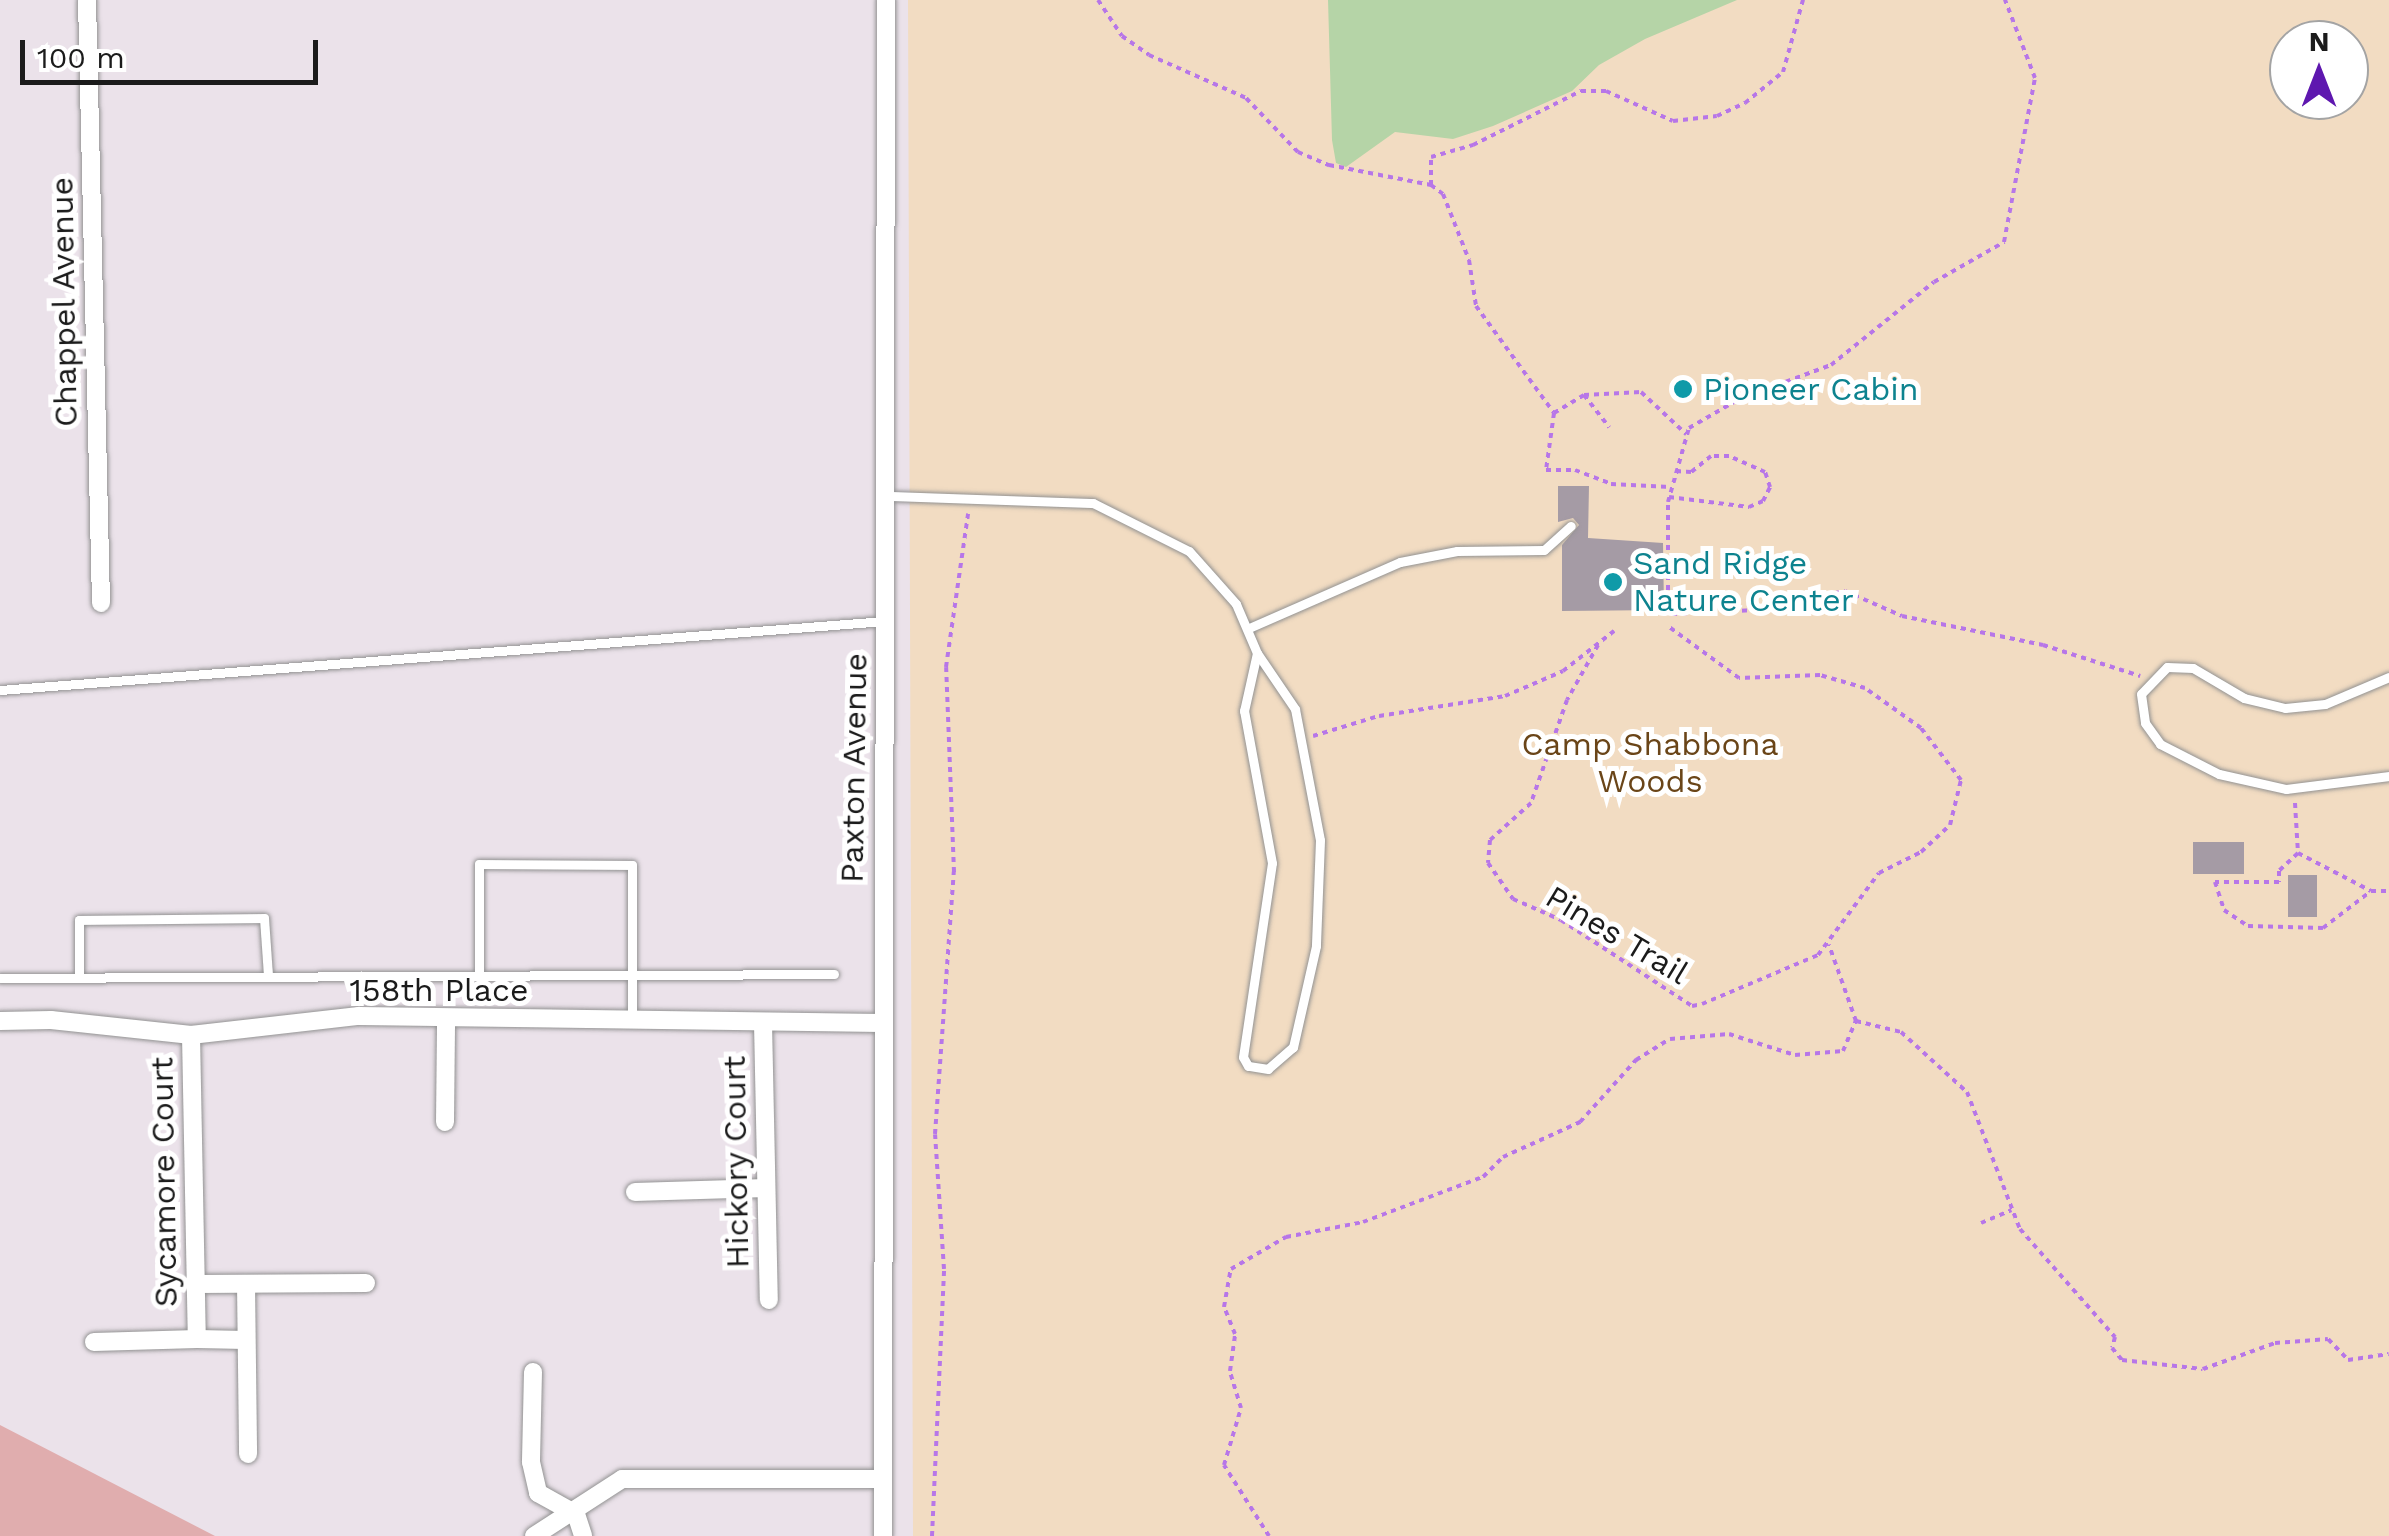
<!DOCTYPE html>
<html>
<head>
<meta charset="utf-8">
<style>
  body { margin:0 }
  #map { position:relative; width:2389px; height:1536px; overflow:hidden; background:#ebe2ea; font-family:"Work Sans",sans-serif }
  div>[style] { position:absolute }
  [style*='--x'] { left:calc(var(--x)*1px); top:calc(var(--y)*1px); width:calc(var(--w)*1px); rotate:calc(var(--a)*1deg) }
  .grass>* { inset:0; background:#e0adae }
  .park>* { inset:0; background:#f2dcc2 }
  .water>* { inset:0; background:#b5d4a7 }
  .building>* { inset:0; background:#a59ba5; transform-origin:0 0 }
  .path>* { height:4px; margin-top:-2px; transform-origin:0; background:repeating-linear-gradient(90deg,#b776e8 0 5px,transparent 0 10px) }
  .roads { filter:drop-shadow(0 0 2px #929292) drop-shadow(0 0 2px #929292) }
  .service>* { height:9px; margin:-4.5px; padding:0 4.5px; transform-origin:4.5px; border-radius:4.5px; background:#fff }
  .minor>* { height:18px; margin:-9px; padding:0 9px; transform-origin:9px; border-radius:9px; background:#fff }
  .dots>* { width:28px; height:28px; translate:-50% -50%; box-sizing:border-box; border:5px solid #fff; border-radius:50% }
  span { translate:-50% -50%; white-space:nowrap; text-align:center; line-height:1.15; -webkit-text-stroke:10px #fff; paint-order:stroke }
  .street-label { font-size:32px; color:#1b1b1b }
  .culture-label { font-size:32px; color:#0d838f }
  .left { translate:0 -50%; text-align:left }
  .park-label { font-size:32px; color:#6a4518 }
  .north { position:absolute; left:2269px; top:20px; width:100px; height:100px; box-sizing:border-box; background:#fff; border:2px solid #a4a4a4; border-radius:50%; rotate:0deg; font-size:28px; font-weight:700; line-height:40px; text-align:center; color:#1b1b1b }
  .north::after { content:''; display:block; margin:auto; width:35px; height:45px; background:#5e17af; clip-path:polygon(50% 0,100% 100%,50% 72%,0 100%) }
  .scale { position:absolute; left:20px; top:40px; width:298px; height:45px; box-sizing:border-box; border:5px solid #1b1b1b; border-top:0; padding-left:12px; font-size:30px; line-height:35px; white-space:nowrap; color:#1b1b1b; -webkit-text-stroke:8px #fff; paint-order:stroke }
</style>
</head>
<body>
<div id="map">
  <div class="grass">
    <div style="clip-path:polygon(0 1425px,215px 1536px,0 1536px)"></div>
  </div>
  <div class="park">
    <div style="clip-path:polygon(evenodd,908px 0,2389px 0,2389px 1536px,913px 1536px,908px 0,2289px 40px,2349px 40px,2349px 100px,2289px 100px,2289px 40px)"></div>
  </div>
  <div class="water">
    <div style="clip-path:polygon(1328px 0,1737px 0,1645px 39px,1599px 65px,1572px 91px,1493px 126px,1453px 139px,1395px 132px,1346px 167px,1336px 163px,1332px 140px)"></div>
  </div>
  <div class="building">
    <div style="clip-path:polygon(1558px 486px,1589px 486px,1588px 538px,1663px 543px,1664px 610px,1562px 611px,1562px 545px,1579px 525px,1573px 518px,1558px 522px)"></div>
    <div style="left:2193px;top:842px;width:51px;height:32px"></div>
    <div style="left:2288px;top:875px;width:29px;height:42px"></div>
  </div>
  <div class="path">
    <div style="--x:1098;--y:0;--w:43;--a:56.3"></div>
    <div style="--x:1122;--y:36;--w:33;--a:35"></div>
    <div style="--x:1149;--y:55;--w:106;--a:23.9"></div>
    <div style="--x:1246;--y:98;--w:75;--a:46.1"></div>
    <div style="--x:1298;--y:152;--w:34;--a:23"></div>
    <div style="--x:1329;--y:165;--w:104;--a:11.1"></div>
    <div style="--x:1431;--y:185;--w:15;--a:37"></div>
    <div style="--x:1443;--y:194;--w:71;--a:68.5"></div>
    <div style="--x:1469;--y:260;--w:47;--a:81.3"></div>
    <div style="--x:1476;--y:306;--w:132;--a:53.9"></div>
    <div style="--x:1554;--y:413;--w:58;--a:98"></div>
    <div style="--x:1546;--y:470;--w:29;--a:0"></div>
    <div style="--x:1575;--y:470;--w:39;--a:21"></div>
    <div style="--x:1611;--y:484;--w:59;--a:2.9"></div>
    <div style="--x:1431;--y:185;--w:28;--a:-90"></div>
    <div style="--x:1431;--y:157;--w:44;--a:-15.9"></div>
    <div style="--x:1473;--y:145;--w:121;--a:-26.6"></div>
    <div style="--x:1581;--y:91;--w:25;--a:0"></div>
    <div style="--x:1606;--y:91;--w:73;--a:24.1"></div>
    <div style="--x:1673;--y:121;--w:44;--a:-6.5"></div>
    <div style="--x:1717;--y:116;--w:31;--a:-25"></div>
    <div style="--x:1745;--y:103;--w:49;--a:-39.2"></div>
    <div style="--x:1783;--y:72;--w:75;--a:-74.5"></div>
    <div style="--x:1584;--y:395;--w:41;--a:52"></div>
    <div style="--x:1554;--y:413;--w:35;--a:-31"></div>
    <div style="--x:1584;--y:395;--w:57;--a:-3"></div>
    <div style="--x:1641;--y:392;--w:62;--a:43"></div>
    <div style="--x:1669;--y:497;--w:81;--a:7.1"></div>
    <div style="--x:1749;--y:507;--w:15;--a:-23"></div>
    <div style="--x:1763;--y:501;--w:16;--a:-63"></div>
    <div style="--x:1770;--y:487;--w:16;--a:-108"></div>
    <div style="--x:1765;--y:472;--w:39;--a:-156"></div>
    <div style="--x:1729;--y:456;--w:18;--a:180"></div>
    <div style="--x:1711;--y:456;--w:26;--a:141"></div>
    <div style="--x:1691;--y:472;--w:16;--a:-176"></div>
    <div style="--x:1668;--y:610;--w:108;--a:-90"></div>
    <div style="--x:1668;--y:502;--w:77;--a:-74.2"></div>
    <div style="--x:1689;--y:428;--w:58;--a:-30.1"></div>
    <div style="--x:1739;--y:399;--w:98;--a:-20.3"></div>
    <div style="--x:1831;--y:365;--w:132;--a:-38.9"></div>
    <div style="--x:1934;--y:282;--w:81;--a:-29.7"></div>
    <div style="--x:2004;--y:242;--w:167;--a:-79.3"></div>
    <div style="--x:2035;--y:78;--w:84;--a:-111"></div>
    <div style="--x:1672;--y:614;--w:84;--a:-2.7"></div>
    <div style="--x:1756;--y:610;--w:91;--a:-12.1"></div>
    <div style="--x:1845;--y:591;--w:62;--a:23.7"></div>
    <div style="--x:1902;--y:616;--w:144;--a:11.6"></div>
    <div style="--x:2043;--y:645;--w:102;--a:17.7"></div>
    <div style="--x:1598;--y:645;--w:63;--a:119.4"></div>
    <div style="--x:1567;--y:700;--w:109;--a:109.3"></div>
    <div style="--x:1531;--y:803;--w:55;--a:137.9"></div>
    <div style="--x:1490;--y:840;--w:23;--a:95"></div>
    <div style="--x:1488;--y:863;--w:44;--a:55.2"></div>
    <div style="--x:1513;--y:899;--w:52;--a:23.6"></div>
    <div style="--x:1561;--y:920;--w:157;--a:33.3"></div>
    <div style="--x:1692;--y:1006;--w:10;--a:-11"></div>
    <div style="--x:1702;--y:1004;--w:126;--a:-22.9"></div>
    <div style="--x:1818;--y:955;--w:102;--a:-53.4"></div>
    <div style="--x:1879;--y:873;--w:47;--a:-26.6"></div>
    <div style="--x:1921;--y:852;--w:40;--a:-43"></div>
    <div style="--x:1950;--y:825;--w:46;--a:-76.3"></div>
    <div style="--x:1961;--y:780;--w:66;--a:-127.6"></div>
    <div style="--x:1921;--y:728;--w:69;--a:-144.5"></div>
    <div style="--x:1865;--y:688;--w:47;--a:-163.9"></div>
    <div style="--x:1820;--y:675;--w:81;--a:177.9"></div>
    <div style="--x:1739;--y:678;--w:87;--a:-143.9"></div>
    <div style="--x:1313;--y:736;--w:69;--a:-16.9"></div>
    <div style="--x:1379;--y:716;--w:128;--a:-9"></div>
    <div style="--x:1505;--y:696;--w:63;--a:-23.3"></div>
    <div style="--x:1563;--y:671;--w:65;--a:-38.1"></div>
    <div style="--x:2295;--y:803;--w:50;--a:86.6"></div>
    <div style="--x:2298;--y:853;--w:82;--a:27.5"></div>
    <div style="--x:2371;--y:891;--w:18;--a:0"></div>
    <div style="--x:2298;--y:853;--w:26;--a:137"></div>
    <div style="--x:2279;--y:871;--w:11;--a:90"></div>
    <div style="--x:2279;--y:882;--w:64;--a:180"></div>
    <div style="--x:2215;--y:882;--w:29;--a:72"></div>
    <div style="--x:2224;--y:910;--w:29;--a:34"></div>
    <div style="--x:2248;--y:926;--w:75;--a:1.5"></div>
    <div style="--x:2323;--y:928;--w:61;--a:-37.6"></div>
    <div style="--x:1856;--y:1021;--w:46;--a:13.7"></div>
    <div style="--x:1901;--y:1032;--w:89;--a:42.3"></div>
    <div style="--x:1967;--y:1092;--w:147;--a:68.9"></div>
    <div style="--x:2020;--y:1229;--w:144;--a:48.7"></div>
    <div style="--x:2115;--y:1337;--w:11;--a:105"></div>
    <div style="--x:2112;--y:1348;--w:16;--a:50"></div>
    <div style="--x:2122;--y:1360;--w:81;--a:6.3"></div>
    <div style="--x:2203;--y:1369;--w:77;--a:-19.9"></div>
    <div style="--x:2275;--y:1343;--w:53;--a:-4.3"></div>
    <div style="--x:2328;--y:1339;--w:29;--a:46"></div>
    <div style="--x:2348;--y:1360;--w:41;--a:-8.3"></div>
    <div style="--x:1981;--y:1223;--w:33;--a:-23"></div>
    <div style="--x:932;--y:1536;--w:267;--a:-87.4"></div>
    <div style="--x:944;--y:1269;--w:135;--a:-93.8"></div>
    <div style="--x:935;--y:1134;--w:263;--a:-85.9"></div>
    <div style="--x:954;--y:872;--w:205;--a:-92.2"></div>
    <div style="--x:946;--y:667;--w:155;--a:-81.8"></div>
    <div style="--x:1269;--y:1536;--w:84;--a:-122.4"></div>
    <div style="--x:1224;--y:1465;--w:59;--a:-73.4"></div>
    <div style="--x:1241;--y:1408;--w:39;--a:-107"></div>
    <div style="--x:1230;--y:1371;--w:37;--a:-82"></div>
    <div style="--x:1235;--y:1334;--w:29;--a:-112"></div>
    <div style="--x:1224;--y:1307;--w:39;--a:-80"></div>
    <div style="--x:1231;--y:1269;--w:64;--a:-30.2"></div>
    <div style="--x:1286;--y:1237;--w:78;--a:-11"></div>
    <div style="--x:1363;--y:1222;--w:128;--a:-20.6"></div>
    <div style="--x:1483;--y:1177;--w:28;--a:-45"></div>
    <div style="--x:1503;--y:1157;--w:85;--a:-24.4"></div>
    <div style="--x:1580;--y:1122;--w:84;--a:-47.9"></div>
    <div style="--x:1636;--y:1060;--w:40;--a:-32"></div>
    <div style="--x:1670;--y:1039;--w:59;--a:-4.8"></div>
    <div style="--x:1729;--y:1034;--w:69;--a:17.7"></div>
    <div style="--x:1795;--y:1055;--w:48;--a:-4.8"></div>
    <div style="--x:1843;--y:1051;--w:33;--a:-67"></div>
    <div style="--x:1856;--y:1021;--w:81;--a:-109.6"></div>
  </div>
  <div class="roads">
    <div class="service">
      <div style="--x:889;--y:496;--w:204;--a:2"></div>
      <div style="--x:1093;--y:503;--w:107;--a:26.6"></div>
      <div style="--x:1189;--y:551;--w:71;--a:48.4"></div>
      <div style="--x:1236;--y:604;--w:53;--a:66.8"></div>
      <div style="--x:1257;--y:653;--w:68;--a:55.8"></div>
      <div style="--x:1295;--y:709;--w:133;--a:79.2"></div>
      <div style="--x:1320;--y:840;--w:106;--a:92.2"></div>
      <div style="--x:1316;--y:946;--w:104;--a:102.8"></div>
      <div style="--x:1293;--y:1047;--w:33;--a:139"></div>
      <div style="--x:1268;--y:1069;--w:20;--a:-171"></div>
      <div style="--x:1248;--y:1066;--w:10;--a:-119"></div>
      <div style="--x:1243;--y:1057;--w:196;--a:-81.5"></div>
      <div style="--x:1272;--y:863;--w:155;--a:-100.4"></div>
      <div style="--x:1244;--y:711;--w:59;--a:-77.4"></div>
      <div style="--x:1249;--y:628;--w:165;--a:-23.6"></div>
      <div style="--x:1400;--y:562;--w:58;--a:-10.9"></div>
      <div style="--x:1457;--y:551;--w:87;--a:-0.7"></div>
      <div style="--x:1544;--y:550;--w:36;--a:-42"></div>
      <div style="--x:2389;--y:677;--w:69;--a:157.1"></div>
      <div style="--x:2325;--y:704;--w:40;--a:174.3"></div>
      <div style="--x:2285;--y:708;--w:42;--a:-166.3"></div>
      <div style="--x:2244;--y:698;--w:59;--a:-149.5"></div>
      <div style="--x:2193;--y:668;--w:26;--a:-178"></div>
      <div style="--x:2167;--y:667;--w:37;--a:134"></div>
      <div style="--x:2141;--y:694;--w:29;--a:82"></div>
      <div style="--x:2145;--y:723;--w:26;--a:54"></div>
      <div style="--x:2160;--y:744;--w:66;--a:27"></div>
      <div style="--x:2219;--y:774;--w:69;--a:12.6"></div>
      <div style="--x:2286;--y:789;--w:104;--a:-7.2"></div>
      <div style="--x:0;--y:690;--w:888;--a:-4.46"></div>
      <div style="--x:479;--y:973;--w:109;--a:-90"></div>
      <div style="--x:479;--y:864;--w:153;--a:0.4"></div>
      <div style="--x:632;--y:865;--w:155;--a:90"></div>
      <div style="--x:79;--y:977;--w:57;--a:-90"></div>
      <div style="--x:79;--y:920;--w:185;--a:-0.6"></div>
      <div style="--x:264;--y:918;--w:57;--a:86"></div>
      <div style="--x:0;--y:978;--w:834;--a:-0.27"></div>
    </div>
    <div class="minor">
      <div style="--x:87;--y:0;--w:603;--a:88.67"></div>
      <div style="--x:0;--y:1021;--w:51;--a:-1.1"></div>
      <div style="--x:51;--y:1020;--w:141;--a:6.1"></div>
      <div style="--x:191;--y:1035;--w:169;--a:-6.5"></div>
      <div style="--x:359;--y:1016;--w:522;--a:0.77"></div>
      <div style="--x:763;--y:1023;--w:277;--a:88.8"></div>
      <div style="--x:191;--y:1035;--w:304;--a:88.9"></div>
      <div style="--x:197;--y:1339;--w:49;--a:1.2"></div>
      <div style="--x:445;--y:1122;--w:103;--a:-89.4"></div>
      <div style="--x:635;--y:1192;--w:131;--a:-1.7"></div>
      <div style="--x:196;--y:1284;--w:170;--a:-0.3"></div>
      <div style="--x:246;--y:1284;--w:170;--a:89.3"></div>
      <div style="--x:94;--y:1342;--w:103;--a:-1.7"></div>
      <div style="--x:533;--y:1372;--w:90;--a:91.3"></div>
      <div style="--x:531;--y:1462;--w:32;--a:77"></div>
      <div style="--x:538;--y:1493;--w:43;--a:28.9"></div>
      <div style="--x:576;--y:1514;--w:23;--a:72"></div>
      <div style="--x:534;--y:1536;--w:105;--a:-32.9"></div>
      <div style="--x:622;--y:1479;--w:260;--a:0"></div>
      <div style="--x:883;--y:1536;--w:1536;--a:-89.89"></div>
    </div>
  </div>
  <div class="dots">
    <div style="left:1683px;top:389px;background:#0f9aa8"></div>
    <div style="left:1613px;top:582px;background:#0f9aa8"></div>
  </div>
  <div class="street-label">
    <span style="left:64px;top:302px;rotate:-91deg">Chappel Avenue</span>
    <span style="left:854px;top:768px;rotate:-89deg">Paxton Avenue</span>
    <span style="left:1617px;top:935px;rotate:31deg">Pines Trail</span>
    <span style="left:439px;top:990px">158th Place</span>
    <span style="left:736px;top:1162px;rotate:-91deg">Hickory Court</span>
    <span style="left:164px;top:1182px;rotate:-91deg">Sycamore Court</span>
  </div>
  <div class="culture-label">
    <span class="left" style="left:1703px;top:389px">Pioneer Cabin</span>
    <span class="left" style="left:1633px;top:582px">Sand Ridge<br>Nature Center</span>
  </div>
  <div class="park-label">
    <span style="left:1650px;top:763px">Camp Shabbona<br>Woods</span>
  </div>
  <div class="north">N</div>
  <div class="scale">100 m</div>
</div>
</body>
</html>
